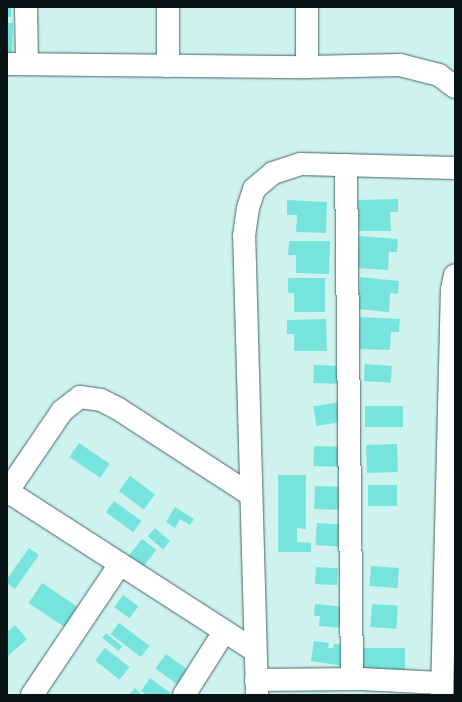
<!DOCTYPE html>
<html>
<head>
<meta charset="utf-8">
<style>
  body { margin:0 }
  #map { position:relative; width:462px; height:702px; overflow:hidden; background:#cef2ee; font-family:Rubik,sans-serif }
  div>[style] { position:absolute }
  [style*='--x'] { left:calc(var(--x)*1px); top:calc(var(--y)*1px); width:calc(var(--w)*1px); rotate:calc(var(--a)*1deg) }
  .building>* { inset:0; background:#76e4dd; transform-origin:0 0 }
  .roads { filter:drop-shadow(0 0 1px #466764) drop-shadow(0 0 1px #466764) }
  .minor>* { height:22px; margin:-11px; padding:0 11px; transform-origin:11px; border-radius:11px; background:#fff }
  span { translate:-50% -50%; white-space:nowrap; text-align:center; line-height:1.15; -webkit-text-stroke:3px #cef2ee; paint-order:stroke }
  .frame { position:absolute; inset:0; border:8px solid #071413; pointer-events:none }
</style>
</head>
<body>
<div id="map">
  <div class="building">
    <div style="left:7px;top:7px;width:4px;height:10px"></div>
    <div style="clip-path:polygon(7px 23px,13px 23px,12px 54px,7px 54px)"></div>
    <div style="clip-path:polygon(398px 199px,398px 212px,390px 212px,391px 231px,359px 231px,358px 200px)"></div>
    <div style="clip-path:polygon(287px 200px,327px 202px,326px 233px,296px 232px,297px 215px,287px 215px)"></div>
    <div style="clip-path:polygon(359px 236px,398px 239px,397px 252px,389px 252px,388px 270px,357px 268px)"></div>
    <div style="clip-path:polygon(289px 241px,330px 241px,329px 274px,296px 273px,296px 255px,288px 255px)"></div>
    <div style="clip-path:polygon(360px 277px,399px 281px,398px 294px,390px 293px,389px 312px,358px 309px)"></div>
    <div style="clip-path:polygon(288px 278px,325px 278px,325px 312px,294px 312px,294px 293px,288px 293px)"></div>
    <div style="clip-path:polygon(360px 317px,400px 319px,399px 332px,391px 332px,390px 350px,359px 349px)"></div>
    <div style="clip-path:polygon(326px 319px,327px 351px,294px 351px,294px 334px,287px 334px,287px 320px)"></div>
    <div style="left:365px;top:364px;width:27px;height:17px;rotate:4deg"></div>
    <div style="left:314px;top:365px;width:24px;height:18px;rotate:2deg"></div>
    <div style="left:340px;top:402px;width:20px;height:27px;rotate:81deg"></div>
    <div style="left:365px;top:406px;width:38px;height:21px"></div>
    <div style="left:79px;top:443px;width:37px;height:17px;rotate:34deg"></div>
    <div style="left:397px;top:444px;width:28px;height:31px;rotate:88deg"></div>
    <div style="left:314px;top:446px;width:31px;height:20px;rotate:2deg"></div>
    <div style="clip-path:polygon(278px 475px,306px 475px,306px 529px,297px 528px,297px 542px,311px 543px,311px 552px,278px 552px)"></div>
    <div style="left:130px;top:476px;width:31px;height:19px;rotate:36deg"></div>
    <div style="left:368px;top:485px;width:29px;height:21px"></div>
    <div style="left:315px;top:486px;width:29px;height:23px;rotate:2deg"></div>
    <div style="left:114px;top:501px;width:34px;height:14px;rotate:36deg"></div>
    <div style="clip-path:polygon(175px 507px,194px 519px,190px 525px,180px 519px,175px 528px,166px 522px)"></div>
    <div style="left:317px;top:523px;width:26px;height:22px;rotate:4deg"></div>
    <div style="left:155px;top:528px;width:20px;height:11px;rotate:41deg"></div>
    <div style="left:142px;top:539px;width:18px;height:23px;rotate:38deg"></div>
    <div style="clip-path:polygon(29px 548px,39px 555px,15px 589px,7px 583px,7px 579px)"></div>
    <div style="left:371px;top:566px;width:28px;height:20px;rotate:4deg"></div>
    <div style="left:316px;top:567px;width:22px;height:17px;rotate:3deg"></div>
    <div style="left:42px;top:583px;width:50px;height:24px;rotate:34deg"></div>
    <div style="left:123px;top:595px;width:19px;height:15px;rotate:36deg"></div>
    <div style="clip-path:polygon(315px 604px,345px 607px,343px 628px,319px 626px,320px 616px,314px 616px)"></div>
    <div style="left:372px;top:604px;width:26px;height:23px;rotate:4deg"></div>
    <div style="left:119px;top:623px;width:38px;height:14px;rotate:37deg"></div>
    <div style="clip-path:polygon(15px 625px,27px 639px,7px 657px,7px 632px)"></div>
    <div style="left:106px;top:633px;width:21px;height:6px;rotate:39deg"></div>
    <div style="clip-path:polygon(314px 641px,329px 643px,328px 648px,333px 648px,334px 644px,347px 645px,345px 666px,311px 661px)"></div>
    <div style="left:105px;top:648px;width:31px;height:16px;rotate:38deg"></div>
    <div style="left:360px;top:648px;width:45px;height:24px"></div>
    <div style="left:166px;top:654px;width:32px;height:18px;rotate:36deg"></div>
    <div style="clip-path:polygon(150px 678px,173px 695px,147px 695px,141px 691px)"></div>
    <div style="clip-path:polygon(135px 688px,142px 695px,129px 695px)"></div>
  </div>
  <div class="roads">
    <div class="minor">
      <div style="--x:26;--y:7;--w:57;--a:89"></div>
      <div style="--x:7;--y:64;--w:300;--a:0.6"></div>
      <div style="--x:307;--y:67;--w:93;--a:-1.2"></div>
      <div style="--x:400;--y:65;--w:40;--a:14.4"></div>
      <div style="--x:439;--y:75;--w:20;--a:37"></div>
      <div style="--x:168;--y:66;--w:59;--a:-90"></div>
      <div style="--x:307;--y:67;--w:60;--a:-90"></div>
      <div style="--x:346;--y:165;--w:514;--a:89.33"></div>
      <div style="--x:7;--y:491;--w:295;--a:32.8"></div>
      <div style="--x:7;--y:492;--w:98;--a:-55.8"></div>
      <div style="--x:62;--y:411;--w:23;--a:-38"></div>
      <div style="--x:80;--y:397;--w:21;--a:8"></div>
      <div style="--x:101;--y:400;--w:18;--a:27"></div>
      <div style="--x:117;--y:408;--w:160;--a:33"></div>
      <div style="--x:256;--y:680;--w:105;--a:-0.5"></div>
      <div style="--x:361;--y:679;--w:80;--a:2.9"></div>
      <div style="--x:32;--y:695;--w:158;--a:-56.1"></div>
      <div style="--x:184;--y:695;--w:75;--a:-57.6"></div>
      <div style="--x:257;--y:695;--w:459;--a:-91.6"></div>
      <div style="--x:244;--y:236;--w:28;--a:-82"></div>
      <div style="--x:248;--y:208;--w:20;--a:-72"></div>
      <div style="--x:254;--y:189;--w:25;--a:-40"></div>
      <div style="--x:273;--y:173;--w:29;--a:-18"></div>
      <div style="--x:301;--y:164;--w:154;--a:1.5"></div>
      <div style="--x:442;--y:695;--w:405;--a:-88.6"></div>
      <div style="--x:452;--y:290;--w:15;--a:-79"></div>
    </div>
  </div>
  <div class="frame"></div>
</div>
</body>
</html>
